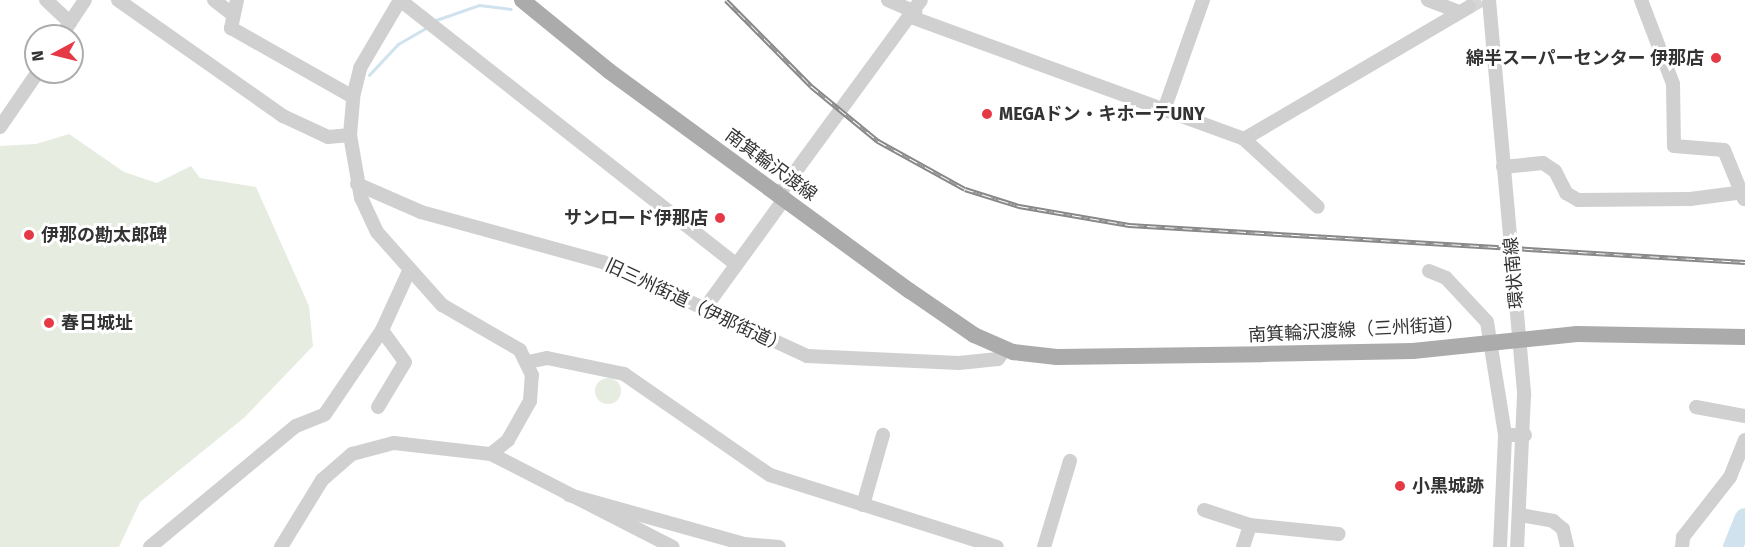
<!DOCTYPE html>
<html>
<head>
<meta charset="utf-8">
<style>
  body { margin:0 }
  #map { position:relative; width:1745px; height:547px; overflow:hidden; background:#fff; font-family:"Fira Sans","Noto Sans JP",sans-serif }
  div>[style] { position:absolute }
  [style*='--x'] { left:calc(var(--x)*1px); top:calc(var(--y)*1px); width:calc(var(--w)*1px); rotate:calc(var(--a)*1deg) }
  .green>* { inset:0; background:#e6ecdf }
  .round { border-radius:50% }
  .stream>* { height:3px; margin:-1.5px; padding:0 1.5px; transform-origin:1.5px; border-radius:1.5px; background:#cfe2ee }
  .river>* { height:20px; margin:-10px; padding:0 10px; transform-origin:10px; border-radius:10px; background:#cfe2ee }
  .minor-tunnel>* { height:14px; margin-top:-7px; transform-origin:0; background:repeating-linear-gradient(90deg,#d6d6d6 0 14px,transparent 0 21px) }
  .minor>* { height:14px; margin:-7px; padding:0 7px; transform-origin:7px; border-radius:7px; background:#d0d0d0 }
  .major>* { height:16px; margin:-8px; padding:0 8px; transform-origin:8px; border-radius:8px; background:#ababab }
  .rail>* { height:5px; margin-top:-2.5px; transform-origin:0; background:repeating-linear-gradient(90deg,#fff 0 9px,#888 0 18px); box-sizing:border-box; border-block:2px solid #888 }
  .dots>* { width:16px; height:16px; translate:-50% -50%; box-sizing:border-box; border:3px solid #fff; border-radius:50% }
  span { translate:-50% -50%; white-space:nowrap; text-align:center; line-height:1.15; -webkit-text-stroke:6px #fff; paint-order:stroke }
  .poi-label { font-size:18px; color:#333; font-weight:700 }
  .right { translate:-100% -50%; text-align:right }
  .left { translate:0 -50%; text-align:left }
  .street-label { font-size:18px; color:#333 }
  .north { position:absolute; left:24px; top:24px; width:60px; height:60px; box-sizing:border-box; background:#fff; border:2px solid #adadad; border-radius:50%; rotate:263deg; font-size:16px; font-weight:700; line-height:24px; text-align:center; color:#333 }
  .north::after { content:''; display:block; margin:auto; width:21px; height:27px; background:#e63946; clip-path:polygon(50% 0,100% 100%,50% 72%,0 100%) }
</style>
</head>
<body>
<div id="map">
  <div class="green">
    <div style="clip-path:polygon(69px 134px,124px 172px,157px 183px,191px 166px,200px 178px,256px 187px,309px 306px,313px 346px,245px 417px,140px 502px,119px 547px,0 547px,0 146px,36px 144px)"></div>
    <div class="round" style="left:595px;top:378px;width:26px;height:26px"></div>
  </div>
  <div class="stream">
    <div style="--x:436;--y:20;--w:46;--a:-19.2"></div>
    <div style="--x:479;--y:5;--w:32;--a:7"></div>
    <div style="--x:369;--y:75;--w:42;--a:-46.9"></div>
    <div style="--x:398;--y:44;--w:34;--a:-30"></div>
  </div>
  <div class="river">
    <div style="--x:1733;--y:547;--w:31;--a:-68"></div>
  </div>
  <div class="minor-tunnel">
    <div style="--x:1469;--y:7;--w:14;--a:-30"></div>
  </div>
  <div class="minor">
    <div style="--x:46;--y:0;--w:33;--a:43"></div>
    <div style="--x:118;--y:0;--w:202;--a:35.1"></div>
    <div style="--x:283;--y:116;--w:50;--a:25"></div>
    <div style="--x:328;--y:137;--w:22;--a:-5"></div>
    <div style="--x:214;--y:0;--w:24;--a:38"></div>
    <div style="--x:237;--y:0;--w:29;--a:102"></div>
    <div style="--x:231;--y:28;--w:140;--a:29.5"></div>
    <div style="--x:400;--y:0;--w:427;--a:38.2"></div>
    <div style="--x:888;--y:0;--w:30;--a:24"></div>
    <div style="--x:1428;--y:0;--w:34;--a:21"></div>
    <div style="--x:1489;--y:0;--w:397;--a:84.9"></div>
    <div style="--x:1524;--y:395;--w:152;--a:92.6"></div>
    <div style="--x:1641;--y:0;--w:90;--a:69.1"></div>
    <div style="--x:1673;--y:84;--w:62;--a:89.1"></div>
    <div style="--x:1674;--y:146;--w:50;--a:4.6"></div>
    <div style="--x:1724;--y:150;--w:53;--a:67.8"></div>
    <div style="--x:911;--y:17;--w:355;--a:20.1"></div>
    <div style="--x:1244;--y:139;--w:100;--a:42.6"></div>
    <div style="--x:61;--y:36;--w:43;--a:-56.3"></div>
    <div style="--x:1164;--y:110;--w:117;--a:-70.5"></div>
    <div style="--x:0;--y:127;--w:67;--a:-55.4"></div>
    <div style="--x:1244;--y:139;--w:261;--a:-30.4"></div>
    <div style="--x:1503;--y:167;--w:40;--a:-5.7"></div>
    <div style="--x:1543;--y:163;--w:14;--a:34"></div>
    <div style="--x:1555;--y:171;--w:25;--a:63"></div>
    <div style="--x:1566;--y:193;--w:14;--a:30"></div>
    <div style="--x:1578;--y:200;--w:112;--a:-0.5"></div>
    <div style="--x:1690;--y:199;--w:55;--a:-7.3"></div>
    <div style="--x:357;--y:184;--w:70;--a:23.6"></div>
    <div style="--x:421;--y:212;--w:189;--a:15.4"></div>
    <div style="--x:603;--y:262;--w:225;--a:24.7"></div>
    <div style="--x:807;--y:356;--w:152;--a:2.6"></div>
    <div style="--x:959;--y:363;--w:39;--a:-6"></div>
    <div style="--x:998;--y:359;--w:12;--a:-55"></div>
    <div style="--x:779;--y:194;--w:240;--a:-53.8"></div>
    <div style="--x:1429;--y:271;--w:18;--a:22"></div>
    <div style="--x:1446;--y:278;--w:60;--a:47"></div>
    <div style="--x:1487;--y:322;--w:114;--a:80.9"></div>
    <div style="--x:1505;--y:435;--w:20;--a:0"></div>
    <div style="--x:705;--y:308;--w:136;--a:-54"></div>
    <div style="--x:528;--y:362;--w:19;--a:-12"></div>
    <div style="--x:547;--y:358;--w:79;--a:11.7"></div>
    <div style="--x:624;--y:374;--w:178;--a:34.7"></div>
    <div style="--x:770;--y:475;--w:238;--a:17.6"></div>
    <div style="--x:378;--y:407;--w:52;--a:-59"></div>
    <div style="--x:405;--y:362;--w:39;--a:-126"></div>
    <div style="--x:1696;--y:407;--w:50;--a:10.4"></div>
    <div style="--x:491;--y:454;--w:204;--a:27.1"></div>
    <div style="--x:569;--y:495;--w:182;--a:15.6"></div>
    <div style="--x:744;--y:544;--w:35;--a:5"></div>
    <div style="--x:863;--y:505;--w:73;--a:-74.1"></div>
    <div style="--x:1204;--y:510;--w:48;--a:18.1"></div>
    <div style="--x:1520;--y:515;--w:34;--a:10"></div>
    <div style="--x:1553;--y:521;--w:13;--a:39"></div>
    <div style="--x:1563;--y:529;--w:18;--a:77"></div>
    <div style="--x:150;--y:547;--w:190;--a:-39.7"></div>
    <div style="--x:296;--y:426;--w:31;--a:-22"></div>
    <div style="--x:325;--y:414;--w:102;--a:-55.8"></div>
    <div style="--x:382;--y:330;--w:65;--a:-65.4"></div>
    <div style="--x:281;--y:547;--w:79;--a:-58.5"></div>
    <div style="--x:322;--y:480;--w:40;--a:-41"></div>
    <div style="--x:352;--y:454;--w:43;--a:-14.7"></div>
    <div style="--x:394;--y:443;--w:98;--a:6.5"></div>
    <div style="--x:491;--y:454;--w:22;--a:-39"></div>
    <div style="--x:508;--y:440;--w:45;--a:-60.6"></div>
    <div style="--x:530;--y:401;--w:26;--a:-86"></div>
    <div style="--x:532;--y:375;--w:28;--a:-116"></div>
    <div style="--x:520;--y:350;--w:90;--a:-150"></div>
    <div style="--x:442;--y:305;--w:98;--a:-131.7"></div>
    <div style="--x:377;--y:232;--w:38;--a:-115"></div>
    <div style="--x:361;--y:198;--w:64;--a:-99.9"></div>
    <div style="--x:350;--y:135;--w:38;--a:-85"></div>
    <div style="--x:353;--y:97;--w:30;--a:-76"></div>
    <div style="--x:360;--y:68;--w:79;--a:-59.5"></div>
    <div style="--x:1044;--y:547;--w:90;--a:-73.2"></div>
    <div style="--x:1243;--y:547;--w:23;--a:-72"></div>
    <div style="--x:1250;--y:525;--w:89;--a:5.8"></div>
    <div style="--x:1500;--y:547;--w:112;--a:-87.4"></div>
    <div style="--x:1682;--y:547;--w:10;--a:-84"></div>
    <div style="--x:1683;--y:537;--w:76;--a:-51.9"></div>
    <div style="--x:1730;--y:477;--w:40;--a:-68"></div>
  </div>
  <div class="major">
    <div style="--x:522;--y:0;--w:112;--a:39.2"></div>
    <div style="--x:609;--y:71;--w:373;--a:36.2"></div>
    <div style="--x:910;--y:291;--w:78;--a:34.5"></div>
    <div style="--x:974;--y:335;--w:43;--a:23.6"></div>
    <div style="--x:1013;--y:352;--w:44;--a:6.5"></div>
    <div style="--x:1057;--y:357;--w:205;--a:-0.8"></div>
    <div style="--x:1262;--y:354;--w:151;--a:-1.1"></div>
    <div style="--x:1413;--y:351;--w:165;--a:-5.9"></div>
    <div style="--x:1577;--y:334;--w:168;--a:1"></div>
  </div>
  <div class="rail">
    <div style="--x:726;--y:0;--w:121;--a:45.3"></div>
    <div style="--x:811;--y:86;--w:87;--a:39.4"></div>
    <div style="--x:878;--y:141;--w:99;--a:28.9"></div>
    <div style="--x:965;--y:189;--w:57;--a:17.5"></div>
    <div style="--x:1019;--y:206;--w:112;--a:9.8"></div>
    <div style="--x:1129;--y:225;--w:617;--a:3.44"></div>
  </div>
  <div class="dots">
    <div style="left:1716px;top:58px;background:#e63946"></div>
    <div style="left:987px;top:114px;background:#e63946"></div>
    <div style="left:720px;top:218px;background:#e63946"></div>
    <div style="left:29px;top:235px;background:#e63946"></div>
    <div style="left:49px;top:323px;background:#e63946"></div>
    <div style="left:1400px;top:486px;background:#e63946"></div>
  </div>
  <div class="poi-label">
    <span class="right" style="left:1704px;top:58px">綿半スーパーセンター 伊那店</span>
    <span class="left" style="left:999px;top:114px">MEGAドン・キホーテUNY</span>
    <span class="right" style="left:708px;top:218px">サンロード伊那店</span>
    <span class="left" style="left:41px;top:235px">伊那の勘太郎碑</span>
    <span class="left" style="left:61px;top:323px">春日城址</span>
    <span class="left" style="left:1412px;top:486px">小黒城跡</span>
  </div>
  <div class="street-label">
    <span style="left:771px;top:165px;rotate:36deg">南箕輪沢渡線</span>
    <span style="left:1514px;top:273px;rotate:-95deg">環状南線</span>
    <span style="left:696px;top:306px;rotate:25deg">旧三州街道（伊那街道）</span>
    <span style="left:1356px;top:330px;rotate:-3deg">南箕輪沢渡線（三州街道）</span>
  </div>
  <div class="north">N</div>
</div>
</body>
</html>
